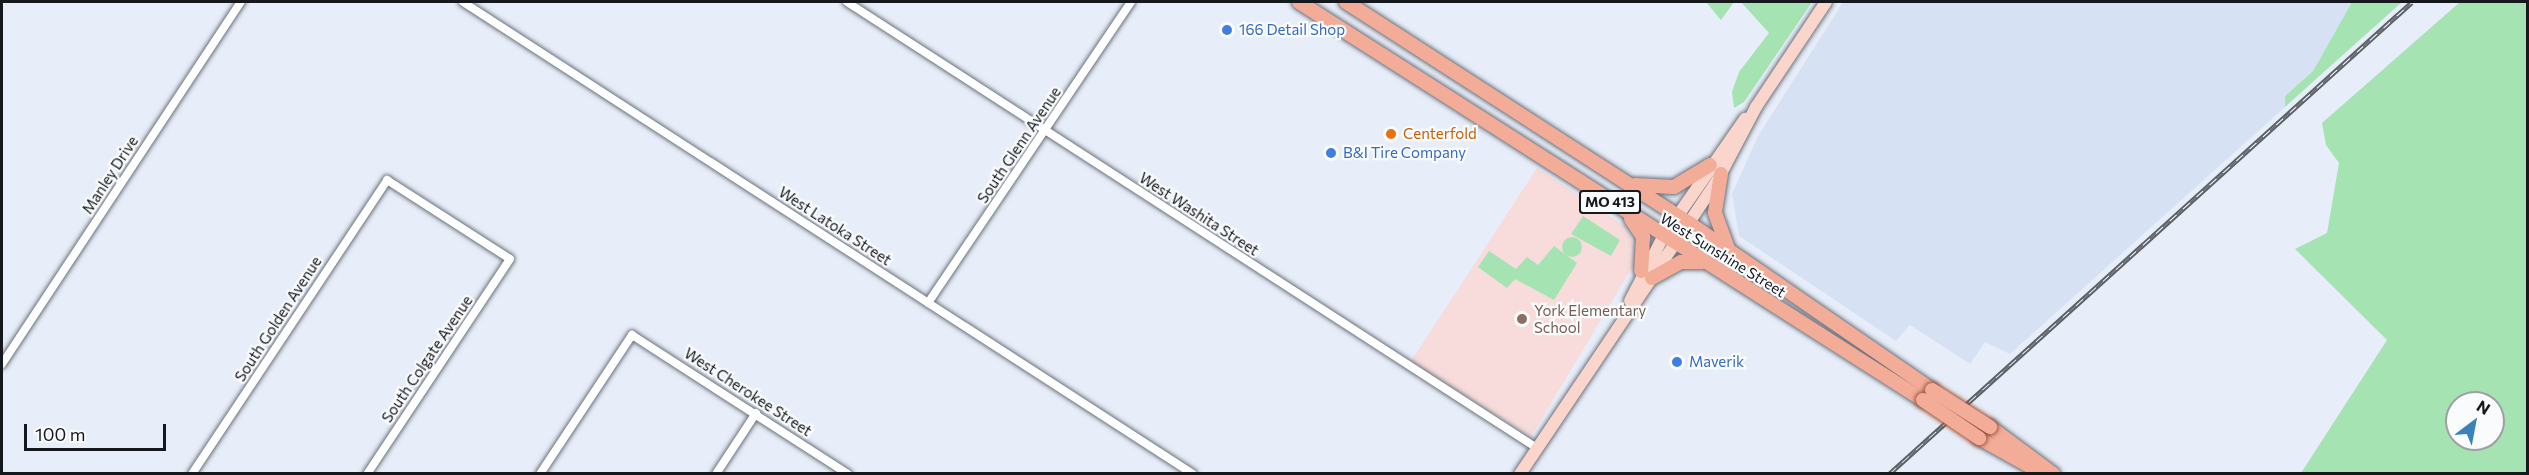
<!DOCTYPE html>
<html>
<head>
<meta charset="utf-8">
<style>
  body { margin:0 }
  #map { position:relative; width:2529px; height:475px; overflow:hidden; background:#e7eef9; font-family:Commissioner,sans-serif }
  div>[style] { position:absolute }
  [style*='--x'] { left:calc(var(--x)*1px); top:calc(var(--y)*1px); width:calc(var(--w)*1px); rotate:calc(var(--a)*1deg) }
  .built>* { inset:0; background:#d6e2f3 }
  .education>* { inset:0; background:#f7dcdb }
  .green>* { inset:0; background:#a5e3b3 }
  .round { border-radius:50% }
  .roads { filter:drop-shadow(0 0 2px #6c727b) drop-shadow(0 0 2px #6c727b) }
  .minor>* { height:8px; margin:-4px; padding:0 4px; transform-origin:4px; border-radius:4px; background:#fff }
  .secondary>* { height:12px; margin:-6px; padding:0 6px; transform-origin:6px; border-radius:6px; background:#f9d5cb }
  .primary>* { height:14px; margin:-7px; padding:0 7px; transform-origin:7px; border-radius:7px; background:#f3ac97 }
  .rail>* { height:5px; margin-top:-2.5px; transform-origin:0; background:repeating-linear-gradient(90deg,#f9fbfd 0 9px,#5b6066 0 18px); box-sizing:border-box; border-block:2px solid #5b6066 }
  .bridges { filter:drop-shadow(0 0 2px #a0543f) drop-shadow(0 0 2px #a0543f) }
  .primary-bridge>* { height:14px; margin:-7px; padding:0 7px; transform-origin:7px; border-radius:7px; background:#f3ac97 }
  .dots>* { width:16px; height:16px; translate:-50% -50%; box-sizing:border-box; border:3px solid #f9fbfd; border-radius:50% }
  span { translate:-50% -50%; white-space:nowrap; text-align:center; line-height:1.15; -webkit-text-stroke:4.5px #f9fbfd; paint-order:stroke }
  .shield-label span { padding:2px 4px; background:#f9fbfd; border:2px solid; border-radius:4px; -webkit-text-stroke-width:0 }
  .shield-label { font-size:14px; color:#15181c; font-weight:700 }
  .shop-label { font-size:15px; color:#366cbe }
  .left { translate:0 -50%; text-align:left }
  .food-label { font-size:15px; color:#c56008 }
  .street-label { font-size:15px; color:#15181c }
  .education-label { font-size:15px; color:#785e54 }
  .frame { position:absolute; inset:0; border:3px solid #15181c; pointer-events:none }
  .north { position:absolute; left:2445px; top:391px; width:60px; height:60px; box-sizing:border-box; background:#f9fbfd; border:2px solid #9ea0a3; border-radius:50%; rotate:32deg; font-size:16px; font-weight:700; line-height:24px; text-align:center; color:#15181c }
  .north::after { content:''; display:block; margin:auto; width:21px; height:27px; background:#3983b7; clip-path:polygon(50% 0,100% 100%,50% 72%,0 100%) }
  .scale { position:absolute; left:24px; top:424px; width:142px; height:27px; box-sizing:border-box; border:3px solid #15181c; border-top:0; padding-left:8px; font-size:18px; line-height:21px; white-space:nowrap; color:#15181c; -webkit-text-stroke:4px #f9fbfd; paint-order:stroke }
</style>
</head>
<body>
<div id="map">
  <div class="built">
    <div style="clip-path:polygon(1843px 2px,2352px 2px,2313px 71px,2285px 95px,2285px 107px,2010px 354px,1985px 342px,1970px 364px,1910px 325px,1896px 341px,1739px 236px,1732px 194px,1758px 136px)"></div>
  </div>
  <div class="education">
    <div style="clip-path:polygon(1537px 168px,1625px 226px,1639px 256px,1531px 437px,1411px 361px)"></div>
  </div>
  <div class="green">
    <div style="clip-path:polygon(1706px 2px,1734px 2px,1721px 20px)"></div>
    <div style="clip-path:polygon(1741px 2px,1812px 2px,1744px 102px,1734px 108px,1732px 92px,1739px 72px,1769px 33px)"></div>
    <div style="clip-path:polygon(2352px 2px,2402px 2px,2285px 107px,2285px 96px,2313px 71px)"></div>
    <div style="clip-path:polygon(evenodd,2460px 2px,2527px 2px,2527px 473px,2301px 473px,2387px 340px,2295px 249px,2327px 233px,2339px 163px,2326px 145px,2322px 123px,2460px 2px,2457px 403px,2493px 403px,2493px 439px,2457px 439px,2457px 403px)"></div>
    <div style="clip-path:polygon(1583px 216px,1620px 240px,1611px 256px,1571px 234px)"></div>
    <div class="round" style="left:1562px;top:237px;width:20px;height:20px"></div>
    <div style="clip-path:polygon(1554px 246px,1577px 263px,1554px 300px,1515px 279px,1507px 288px,1478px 267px,1489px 251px,1516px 269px,1527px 257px,1538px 265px)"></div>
  </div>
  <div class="roads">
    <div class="minor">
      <div style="--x:463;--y:2;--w:869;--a:32.89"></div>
      <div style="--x:847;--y:2;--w:822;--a:32.88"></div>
      <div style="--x:928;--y:303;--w:363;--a:-56"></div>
      <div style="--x:2;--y:364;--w:434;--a:-56.6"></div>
      <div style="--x:192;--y:474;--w:353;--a:-56.4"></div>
      <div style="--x:387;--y:180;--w:146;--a:32.7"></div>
      <div style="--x:510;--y:259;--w:258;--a:123.6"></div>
      <div style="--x:540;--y:474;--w:167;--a:-56.5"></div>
      <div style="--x:632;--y:335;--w:257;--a:32.8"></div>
      <div style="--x:716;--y:474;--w:73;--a:-56.7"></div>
    </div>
    <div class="secondary">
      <div style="--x:1630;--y:301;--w:72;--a:-62.7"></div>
      <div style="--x:1663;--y:237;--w:144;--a:-55.2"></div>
      <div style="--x:1520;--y:474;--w:353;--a:-56.1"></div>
      <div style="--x:1717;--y:181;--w:84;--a:-62.2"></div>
      <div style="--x:1756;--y:107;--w:126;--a:-56.3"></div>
    </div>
    <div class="primary">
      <div style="--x:1299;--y:2;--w:740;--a:32.53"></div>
      <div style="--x:1346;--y:2;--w:408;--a:32.8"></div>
      <div style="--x:1689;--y:223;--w:295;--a:34.5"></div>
      <div style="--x:1721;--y:174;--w:39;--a:99"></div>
      <div style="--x:1715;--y:213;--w:38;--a:70"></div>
      <div style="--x:1635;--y:185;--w:39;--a:3"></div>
      <div style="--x:1674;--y:187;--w:42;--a:-31.4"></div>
      <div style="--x:1631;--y:219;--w:22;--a:56"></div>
      <div style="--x:1643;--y:237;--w:34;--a:93"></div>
      <div style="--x:1652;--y:278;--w:33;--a:-29"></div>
      <div style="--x:1681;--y:262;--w:21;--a:0"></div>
      <div style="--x:1990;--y:427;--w:79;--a:36.7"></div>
      <div style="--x:1979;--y:438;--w:64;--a:29"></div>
    </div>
  </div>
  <div class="rail">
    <div style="--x:1889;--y:474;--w:704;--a:-42.07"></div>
  </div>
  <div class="bridges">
    <div class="primary-bridge">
      <div style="--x:1932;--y:390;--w:69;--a:32.5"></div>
      <div style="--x:1923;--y:400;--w:68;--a:34.2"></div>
    </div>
  </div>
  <div class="dots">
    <div style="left:1227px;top:30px;background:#3f7fe0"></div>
    <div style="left:1391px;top:134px;background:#e8710a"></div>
    <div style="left:1331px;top:153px;background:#3f7fe0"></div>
    <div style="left:1522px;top:319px;background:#8d6e63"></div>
    <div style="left:1677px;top:362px;background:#3f7fe0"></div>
  </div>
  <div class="shield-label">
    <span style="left:1610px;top:202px">MO 413</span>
  </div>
  <div class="shop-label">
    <span class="left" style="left:1239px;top:30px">166 Detail Shop</span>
    <span class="left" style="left:1343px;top:153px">B&amp;I Tire Company</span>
    <span class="left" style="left:1689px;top:362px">Maverik</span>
  </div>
  <div class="food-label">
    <span class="left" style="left:1403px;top:134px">Centerfold</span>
  </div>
  <div class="street-label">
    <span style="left:1019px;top:145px;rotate:-56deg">South Glenn Avenue</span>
    <span style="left:110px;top:175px;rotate:-57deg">Manley Drive</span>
    <span style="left:1199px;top:214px;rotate:33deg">West Washita Street</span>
    <span style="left:835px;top:226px;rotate:33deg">West Latoka Street</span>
    <span style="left:1723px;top:255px;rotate:32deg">West Sunshine Street</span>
    <span style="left:278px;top:319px;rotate:-57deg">South Golden Avenue</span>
    <span style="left:427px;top:359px;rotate:-56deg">South Colgate Avenue</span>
    <span style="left:748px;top:392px;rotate:33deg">West Cherokee Street</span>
  </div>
  <div class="education-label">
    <span class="left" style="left:1534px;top:319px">York Elementary<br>School</span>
  </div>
  <div class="frame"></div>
  <div class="north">N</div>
  <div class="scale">100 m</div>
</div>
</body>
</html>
